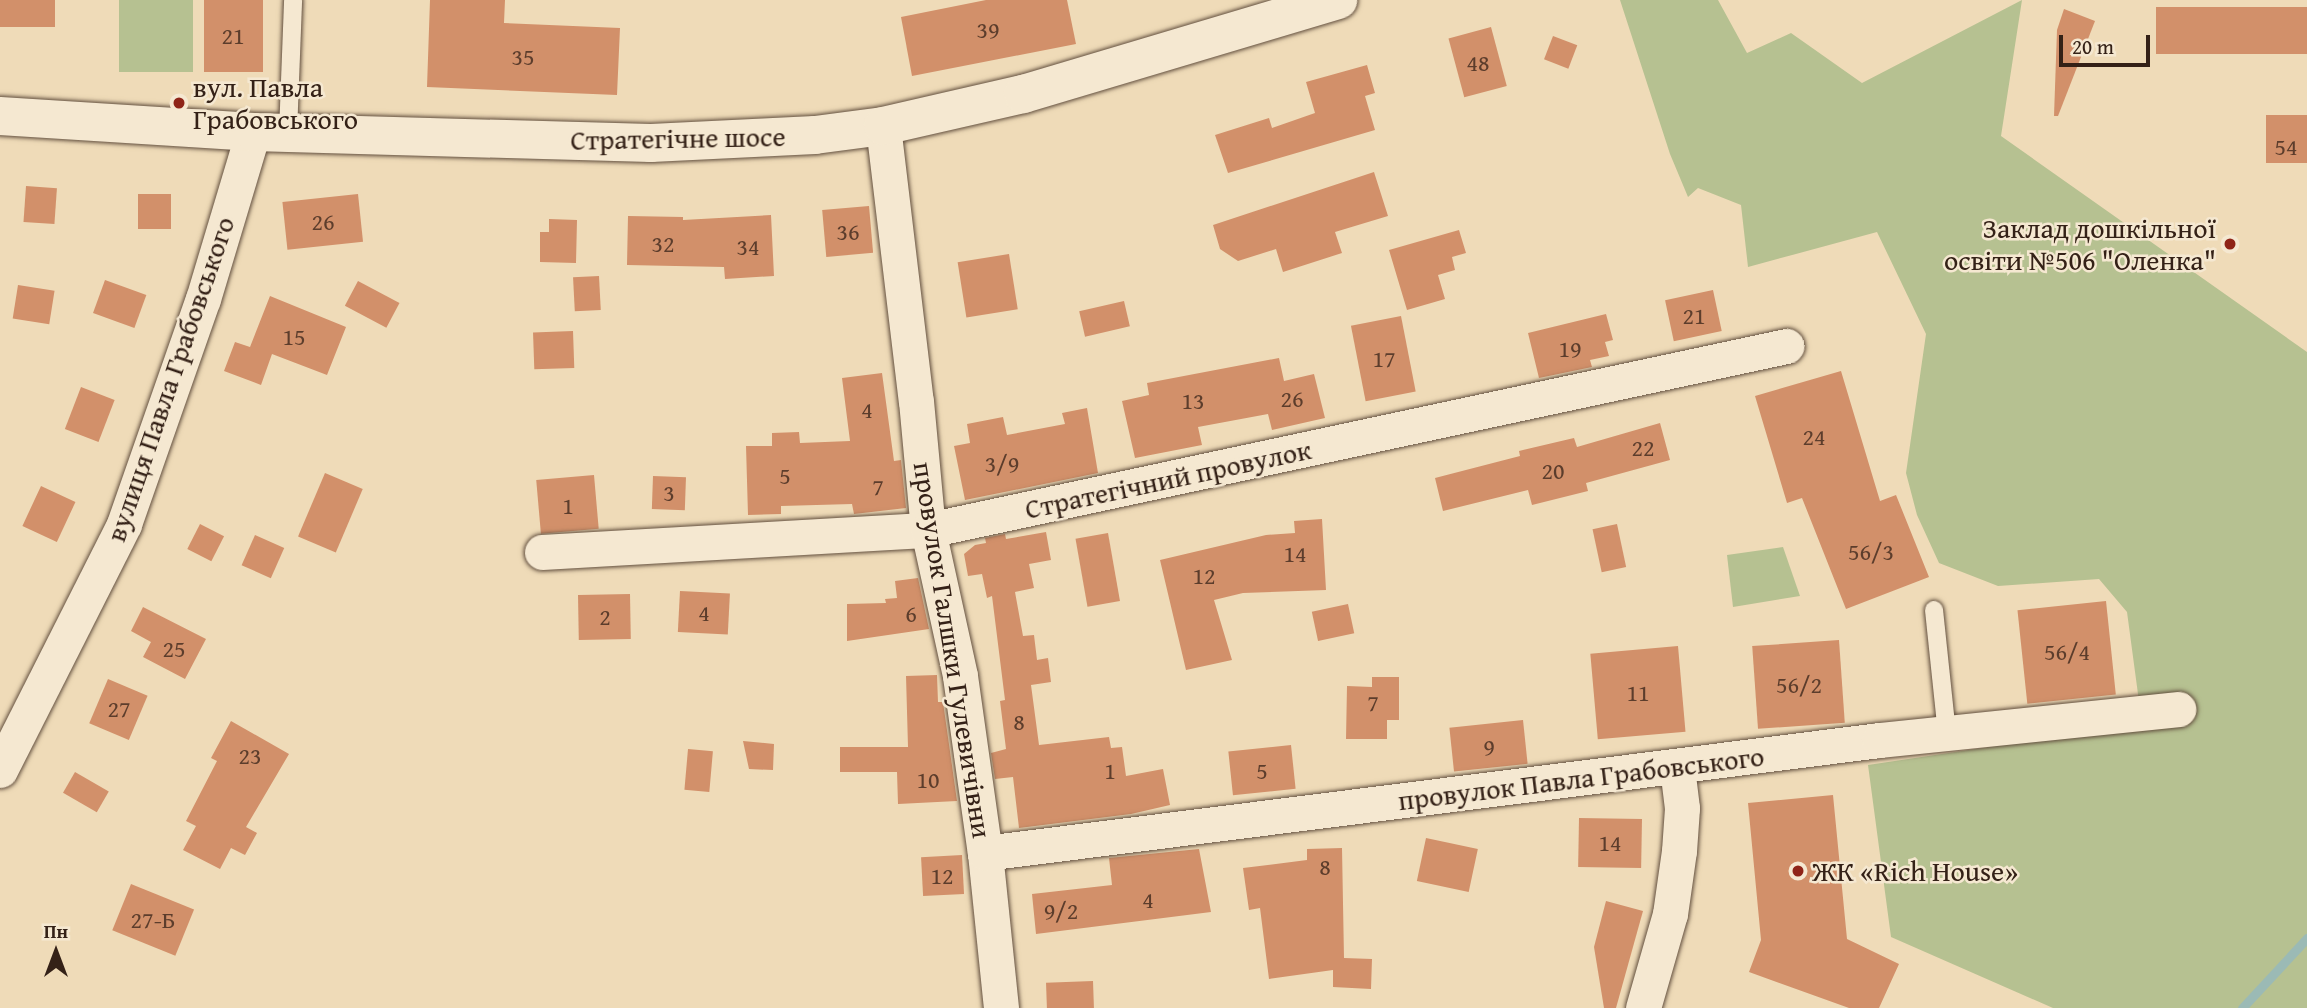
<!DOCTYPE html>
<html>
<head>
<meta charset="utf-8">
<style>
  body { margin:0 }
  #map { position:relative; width:2307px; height:1008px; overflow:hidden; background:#efdbb8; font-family:"Gentium Book Plus",serif }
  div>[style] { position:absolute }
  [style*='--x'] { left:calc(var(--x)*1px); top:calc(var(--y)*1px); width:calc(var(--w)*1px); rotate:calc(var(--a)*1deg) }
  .green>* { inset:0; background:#b6c191; transform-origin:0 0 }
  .stream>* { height:9px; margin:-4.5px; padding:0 4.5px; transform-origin:4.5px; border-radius:4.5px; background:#9bbab5 }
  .building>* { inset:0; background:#d2906a; transform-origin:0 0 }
  .roads { filter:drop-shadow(0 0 2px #63503f) drop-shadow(0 0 2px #63503f) }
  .lane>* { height:18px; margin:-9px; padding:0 9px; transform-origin:9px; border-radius:9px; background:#f5e8d1 }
  .street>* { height:35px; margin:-17.5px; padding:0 17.5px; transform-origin:17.5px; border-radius:17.5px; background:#f5e8d1 }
  .secondary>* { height:38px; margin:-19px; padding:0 19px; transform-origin:19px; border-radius:19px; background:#f5e8d1 }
  .dots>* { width:19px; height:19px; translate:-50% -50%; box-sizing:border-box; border:4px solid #f5e8d1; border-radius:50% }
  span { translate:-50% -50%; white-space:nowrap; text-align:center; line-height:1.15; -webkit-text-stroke:5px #f5e8d1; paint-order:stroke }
  .number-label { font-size:24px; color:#5c3d2c }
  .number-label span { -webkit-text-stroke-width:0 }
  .poi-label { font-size:28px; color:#342117 }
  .left { translate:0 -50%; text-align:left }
  .right { translate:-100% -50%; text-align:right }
  .street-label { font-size:28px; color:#342117 }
  .north { position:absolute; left:21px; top:917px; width:70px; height:70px; -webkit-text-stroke:5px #f5e8d1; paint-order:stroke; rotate:0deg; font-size:19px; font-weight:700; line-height:28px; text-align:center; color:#342117 }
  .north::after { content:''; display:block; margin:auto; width:24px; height:32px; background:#342117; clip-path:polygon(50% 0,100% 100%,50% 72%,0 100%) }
  .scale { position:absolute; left:2059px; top:35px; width:91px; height:32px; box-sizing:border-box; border:4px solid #342117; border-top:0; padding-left:9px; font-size:21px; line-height:24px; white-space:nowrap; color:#342117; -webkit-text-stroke:5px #f5e8d1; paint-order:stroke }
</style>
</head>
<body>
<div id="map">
  <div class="green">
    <div style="left:119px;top:0;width:74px;height:72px"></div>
    <div style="clip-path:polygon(1620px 0,1718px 0,1747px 53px,1791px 33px,1862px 83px,2022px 0,2001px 136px,2307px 352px,2307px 1008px,2053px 1008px,1891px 937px,1868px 765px,2142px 724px,2127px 612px,2099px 579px,1998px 586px,1939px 563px,1917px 515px,1906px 473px,1926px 334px,1877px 232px,1748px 267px,1741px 205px,1698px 188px,1688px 197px,1670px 154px)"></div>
    <div style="clip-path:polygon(1783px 547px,1800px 596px,1733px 607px,1727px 555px)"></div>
  </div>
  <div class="stream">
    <div style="--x:2242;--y:1008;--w:96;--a:-47.1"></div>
  </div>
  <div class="building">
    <div style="left:0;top:0;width:55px;height:27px"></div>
    <div style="left:204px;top:0;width:59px;height:72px"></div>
    <div style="clip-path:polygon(430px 0,505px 0,504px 23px,620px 28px,617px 95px,427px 87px)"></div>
    <div style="clip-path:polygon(986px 0,1067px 0,1076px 44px,912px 76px,901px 17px)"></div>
    <div style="left:2156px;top:7px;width:151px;height:47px"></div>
    <div style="clip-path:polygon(2064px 9px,2095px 21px,2058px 116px,2054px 116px,2057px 30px)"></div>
    <div style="left:1491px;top:27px;width:61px;height:44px;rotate:75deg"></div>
    <div style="left:1553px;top:36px;width:26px;height:25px;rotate:21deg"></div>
    <div style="clip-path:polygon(1367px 65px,1375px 93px,1365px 96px,1375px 130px,1228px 173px,1215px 135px,1269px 118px,1272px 128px,1315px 113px,1306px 82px)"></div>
    <div style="left:2266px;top:115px;width:41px;height:48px"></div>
    <div style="clip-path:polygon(1374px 172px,1388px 216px,1335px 232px,1342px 253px,1283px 272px,1276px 249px,1238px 261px,1220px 249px,1213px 225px)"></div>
    <div style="left:26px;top:186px;width:31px;height:36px;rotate:4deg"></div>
    <div style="left:138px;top:194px;width:33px;height:35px"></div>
    <div style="left:358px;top:194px;width:48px;height:76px;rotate:84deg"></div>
    <div style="left:869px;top:206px;width:47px;height:47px;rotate:85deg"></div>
    <div style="clip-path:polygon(771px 215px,774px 276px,725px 279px,724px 267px,627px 265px,628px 216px,683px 217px,683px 220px)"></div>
    <div style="clip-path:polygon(549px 219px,577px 220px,576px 263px,540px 262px,540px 232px,549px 232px)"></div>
    <div style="clip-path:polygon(1459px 230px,1466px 253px,1452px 257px,1455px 270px,1438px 275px,1445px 299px,1407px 310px,1389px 250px)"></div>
    <div style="left:1009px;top:254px;width:56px;height:52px;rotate:81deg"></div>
    <div style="left:599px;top:276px;width:34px;height:26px;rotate:87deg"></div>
    <div style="left:105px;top:280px;width:44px;height:35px;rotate:20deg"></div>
    <div style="left:358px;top:281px;width:47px;height:28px;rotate:28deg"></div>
    <div style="left:18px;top:285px;width:37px;height:34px;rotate:9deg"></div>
    <div style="left:1713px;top:290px;width:42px;height:49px;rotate:78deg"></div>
    <div style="clip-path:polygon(270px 296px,346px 327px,327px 375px,272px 354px,261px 385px,224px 371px,235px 342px,250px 347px)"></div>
    <div style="left:1124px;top:301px;width:26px;height:46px;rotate:77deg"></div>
    <div style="clip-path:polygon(1606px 314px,1613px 340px,1605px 342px,1609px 356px,1590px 360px,1592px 367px,1539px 378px,1528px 333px)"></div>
    <div style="left:1401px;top:316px;width:77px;height:51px;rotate:79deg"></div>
    <div style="left:573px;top:331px;width:37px;height:40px;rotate:88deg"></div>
    <div style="clip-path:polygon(1279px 358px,1284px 381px,1314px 374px,1325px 418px,1272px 430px,1268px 414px,1198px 427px,1202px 445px,1135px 458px,1122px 401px,1149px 395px,1147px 383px)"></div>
    <div style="clip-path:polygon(1841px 371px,1880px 501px,1896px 495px,1929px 577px,1846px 609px,1802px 498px,1787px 503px,1755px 396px)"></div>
    <div style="clip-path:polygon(882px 373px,894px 461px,901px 460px,906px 508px,854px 514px,852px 504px,781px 506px,781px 514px,748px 515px,746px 446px,772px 446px,772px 433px,799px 432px,800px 443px,850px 441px,842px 378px)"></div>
    <div style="left:81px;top:387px;width:36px;height:45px;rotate:21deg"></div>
    <div style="clip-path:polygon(1087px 408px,1098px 473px,965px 500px,954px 446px,970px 443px,967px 424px,1003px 417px,1007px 435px,1065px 424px,1062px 413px)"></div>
    <div style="clip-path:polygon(1660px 423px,1670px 460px,1586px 483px,1588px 491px,1532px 505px,1528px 490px,1443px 511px,1435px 478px,1520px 456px,1519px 451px,1574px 438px,1577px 447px)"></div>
    <div style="left:325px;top:473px;width:41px;height:69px;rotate:23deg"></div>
    <div style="left:594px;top:475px;width:54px;height:58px;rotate:85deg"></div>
    <div style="left:653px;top:476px;width:33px;height:33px;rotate:2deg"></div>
    <div style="left:41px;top:486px;width:38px;height:44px;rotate:25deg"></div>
    <div style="clip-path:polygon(1322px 519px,1326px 590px,1243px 593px,1214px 600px,1232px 660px,1186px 670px,1160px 560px,1266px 535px,1295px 533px,1294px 521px)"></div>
    <div style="left:200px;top:524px;width:27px;height:28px;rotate:27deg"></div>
    <div style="left:1617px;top:524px;width:44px;height:25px;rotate:78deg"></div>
    <div style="clip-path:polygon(1046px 532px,1051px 560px,1029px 564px,1034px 588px,1015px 592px,1023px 636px,1034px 635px,1037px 660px,1048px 658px,1051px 682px,1031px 685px,1039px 745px,1109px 737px,1111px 748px,1122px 747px,1126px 776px,1163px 769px,1170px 805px,1131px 814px,1019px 828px,1013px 777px,995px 779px,991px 753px,1006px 749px,1000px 701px,1005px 700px,992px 596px,987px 598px,982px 574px,968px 576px,964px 554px,975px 545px,986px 543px,985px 538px,1005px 534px,1006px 539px)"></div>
    <div style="left:1108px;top:533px;width:69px;height:33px;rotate:80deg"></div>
    <div style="left:255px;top:535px;width:32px;height:33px;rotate:24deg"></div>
    <div style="clip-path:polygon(918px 578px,929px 629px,847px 641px,847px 604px,886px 603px,885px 599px,897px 598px,895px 581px)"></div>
    <div style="left:680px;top:591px;width:50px;height:41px;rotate:3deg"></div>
    <div style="left:630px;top:594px;width:45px;height:52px;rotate:89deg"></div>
    <div style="left:2106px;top:601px;width:94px;height:89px;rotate:84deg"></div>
    <div style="left:1348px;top:604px;width:30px;height:37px;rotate:78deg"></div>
    <div style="clip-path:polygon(143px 607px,206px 639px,185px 679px,143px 657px,151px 642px,131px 631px)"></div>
    <div style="left:1839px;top:640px;width:83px;height:87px;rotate:86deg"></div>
    <div style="left:1678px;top:646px;width:86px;height:88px;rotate:85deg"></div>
    <div style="clip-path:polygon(937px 675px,938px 702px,943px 702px,957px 801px,898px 804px,897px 772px,840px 772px,840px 747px,908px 747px,906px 676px)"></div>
    <div style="clip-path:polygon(1372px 677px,1399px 677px,1399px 720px,1387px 720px,1387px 739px,1346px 739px,1347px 686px,1372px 687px)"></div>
    <div style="left:108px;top:679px;width:43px;height:48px;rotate:23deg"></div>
    <div style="left:1523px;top:720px;width:44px;height:74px;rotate:84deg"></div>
    <div style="clip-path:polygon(231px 721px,289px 754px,246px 827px,257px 833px,245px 855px,231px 848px,220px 869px,183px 850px,196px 826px,186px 821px,217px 761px,211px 758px)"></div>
    <div style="clip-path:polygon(743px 741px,774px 744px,773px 770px,749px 769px)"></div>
    <div style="left:1291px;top:745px;width:44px;height:63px;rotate:84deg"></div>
    <div style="left:688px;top:749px;width:25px;height:41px;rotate:5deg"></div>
    <div style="left:75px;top:772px;width:39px;height:24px;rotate:30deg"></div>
    <div style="clip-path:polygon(1833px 795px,1847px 939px,1899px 964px,1879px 1008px,1849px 1008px,1749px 972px,1761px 940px,1748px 803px)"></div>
    <div style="left:1579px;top:818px;width:63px;height:49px;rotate:1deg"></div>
    <div style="left:1426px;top:838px;width:53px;height:44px;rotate:12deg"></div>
    <div style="clip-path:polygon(1342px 848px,1344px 958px,1372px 959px,1371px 989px,1333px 987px,1333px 970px,1269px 979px,1260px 908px,1249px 910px,1243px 868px,1307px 860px,1307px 849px)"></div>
    <div style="clip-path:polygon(1199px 849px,1211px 912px,1036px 934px,1032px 894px,1112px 885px,1109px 858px)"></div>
    <div style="left:962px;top:855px;width:39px;height:41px;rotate:87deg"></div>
    <div style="left:131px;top:884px;width:68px;height:50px;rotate:22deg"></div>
    <div style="clip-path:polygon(1606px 901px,1643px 911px,1616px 1008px,1604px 1008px,1594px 947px)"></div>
    <div style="left:1093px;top:981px;width:27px;height:47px;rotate:88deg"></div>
  </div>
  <div class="roads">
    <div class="lane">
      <div style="--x:288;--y:133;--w:133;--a:-87.8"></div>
      <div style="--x:1934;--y:610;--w:124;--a:84"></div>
    </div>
    <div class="street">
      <div style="--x:883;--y:126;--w:277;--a:83.2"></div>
      <div style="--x:916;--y:401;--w:130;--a:84.7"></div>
      <div style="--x:928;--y:530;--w:149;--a:77.6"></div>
      <div style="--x:960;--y:676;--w:179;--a:82"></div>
      <div style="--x:985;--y:853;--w:156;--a:84.1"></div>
      <div style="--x:542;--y:552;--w:387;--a:-3.3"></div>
      <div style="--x:928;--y:530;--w:878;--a:-12.1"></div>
      <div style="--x:0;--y:770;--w:275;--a:-63.2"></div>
      <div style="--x:124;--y:524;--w:238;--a:-70.7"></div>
      <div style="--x:203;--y:299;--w:174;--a:-73.3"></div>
      <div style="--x:985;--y:853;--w:901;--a:-7.2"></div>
      <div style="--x:1879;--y:740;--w:301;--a:-5.9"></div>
      <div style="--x:1643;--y:1008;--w:98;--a:-74"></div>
      <div style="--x:1670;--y:914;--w:64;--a:-81.9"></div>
      <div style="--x:1679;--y:851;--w:43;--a:-86"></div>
      <div style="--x:1682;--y:808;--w:41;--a:-97"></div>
    </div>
    <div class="secondary">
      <div style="--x:0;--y:116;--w:254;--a:3.6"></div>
      <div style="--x:253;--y:132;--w:398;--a:1.6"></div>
      <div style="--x:651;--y:143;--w:164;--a:-2.8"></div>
      <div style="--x:815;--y:135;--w:69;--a:-7.5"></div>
      <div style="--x:883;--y:126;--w:144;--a:-12.9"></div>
      <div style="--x:1023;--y:94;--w:329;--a:-16.6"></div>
    </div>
  </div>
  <div class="dots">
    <div style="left:179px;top:103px;background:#8f2418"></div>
    <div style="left:2230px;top:244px;background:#8f2418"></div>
    <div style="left:1798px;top:871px;background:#8f2418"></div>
  </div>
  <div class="number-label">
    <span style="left:988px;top:30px">39</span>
    <span style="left:233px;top:36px">21</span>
    <span style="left:523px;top:57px">35</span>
    <span style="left:1478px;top:63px">48</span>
    <span style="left:2286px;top:147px">54</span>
    <span style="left:323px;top:222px">26</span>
    <span style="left:848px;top:232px">36</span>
    <span style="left:663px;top:244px">32</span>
    <span style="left:748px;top:247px">34</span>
    <span style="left:1694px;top:316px">21</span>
    <span style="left:294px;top:337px">15</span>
    <span style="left:1570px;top:349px">19</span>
    <span style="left:1384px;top:359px">17</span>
    <span style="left:1292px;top:399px">26</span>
    <span style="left:1193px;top:401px">13</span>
    <span style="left:867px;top:410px">4</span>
    <span style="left:1814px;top:437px">24</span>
    <span style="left:1643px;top:448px">22</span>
    <span style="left:1002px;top:464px">3/9</span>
    <span style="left:1553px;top:471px">20</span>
    <span style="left:785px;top:476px">5</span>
    <span style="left:878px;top:487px">7</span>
    <span style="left:669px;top:493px">3</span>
    <span style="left:568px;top:506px">1</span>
    <span style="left:1871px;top:552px">56/3</span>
    <span style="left:1295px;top:554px">14</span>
    <span style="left:1204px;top:576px">12</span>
    <span style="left:704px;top:613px">4</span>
    <span style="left:911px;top:614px">6</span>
    <span style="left:605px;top:617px">2</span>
    <span style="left:174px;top:649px">25</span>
    <span style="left:2067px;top:652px">56/4</span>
    <span style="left:1799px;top:685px">56/2</span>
    <span style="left:1638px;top:693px">11</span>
    <span style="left:1373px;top:703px">7</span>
    <span style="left:119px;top:709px">27</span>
    <span style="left:1019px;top:722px">8</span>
    <span style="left:1489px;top:747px">9</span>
    <span style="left:250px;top:756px">23</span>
    <span style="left:1110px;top:771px">1</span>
    <span style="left:1262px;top:771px">5</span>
    <span style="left:928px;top:780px">10</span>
    <span style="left:1610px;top:843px">14</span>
    <span style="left:1325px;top:867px">8</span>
    <span style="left:942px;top:876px">12</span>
    <span style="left:1148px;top:900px">4</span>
    <span style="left:1061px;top:911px">9/2</span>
    <span style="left:153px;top:920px">27-Б</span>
  </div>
  <div class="poi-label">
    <span class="left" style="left:193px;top:103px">вул. Павла<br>Грабовського</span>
    <span class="right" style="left:2216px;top:244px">Заклад дошкільної<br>освіти №506 "Оленка"</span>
    <span class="left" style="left:1812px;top:871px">ЖК «Rich House»</span>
  </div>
  <div class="street-label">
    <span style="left:678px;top:138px;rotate:-1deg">Стратегічне шосе</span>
    <span style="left:170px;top:379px;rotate:-71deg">вулиця Павла Грабовського</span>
    <span style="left:1168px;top:479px;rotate:-12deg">Стратегічний провулок</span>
    <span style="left:953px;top:650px;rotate:81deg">провулок Галшки Гулевичівни</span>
    <span style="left:1581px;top:778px;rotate:-7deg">провулок Павла Грабовського</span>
  </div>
  <div class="north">Пн</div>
  <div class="scale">20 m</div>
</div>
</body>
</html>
